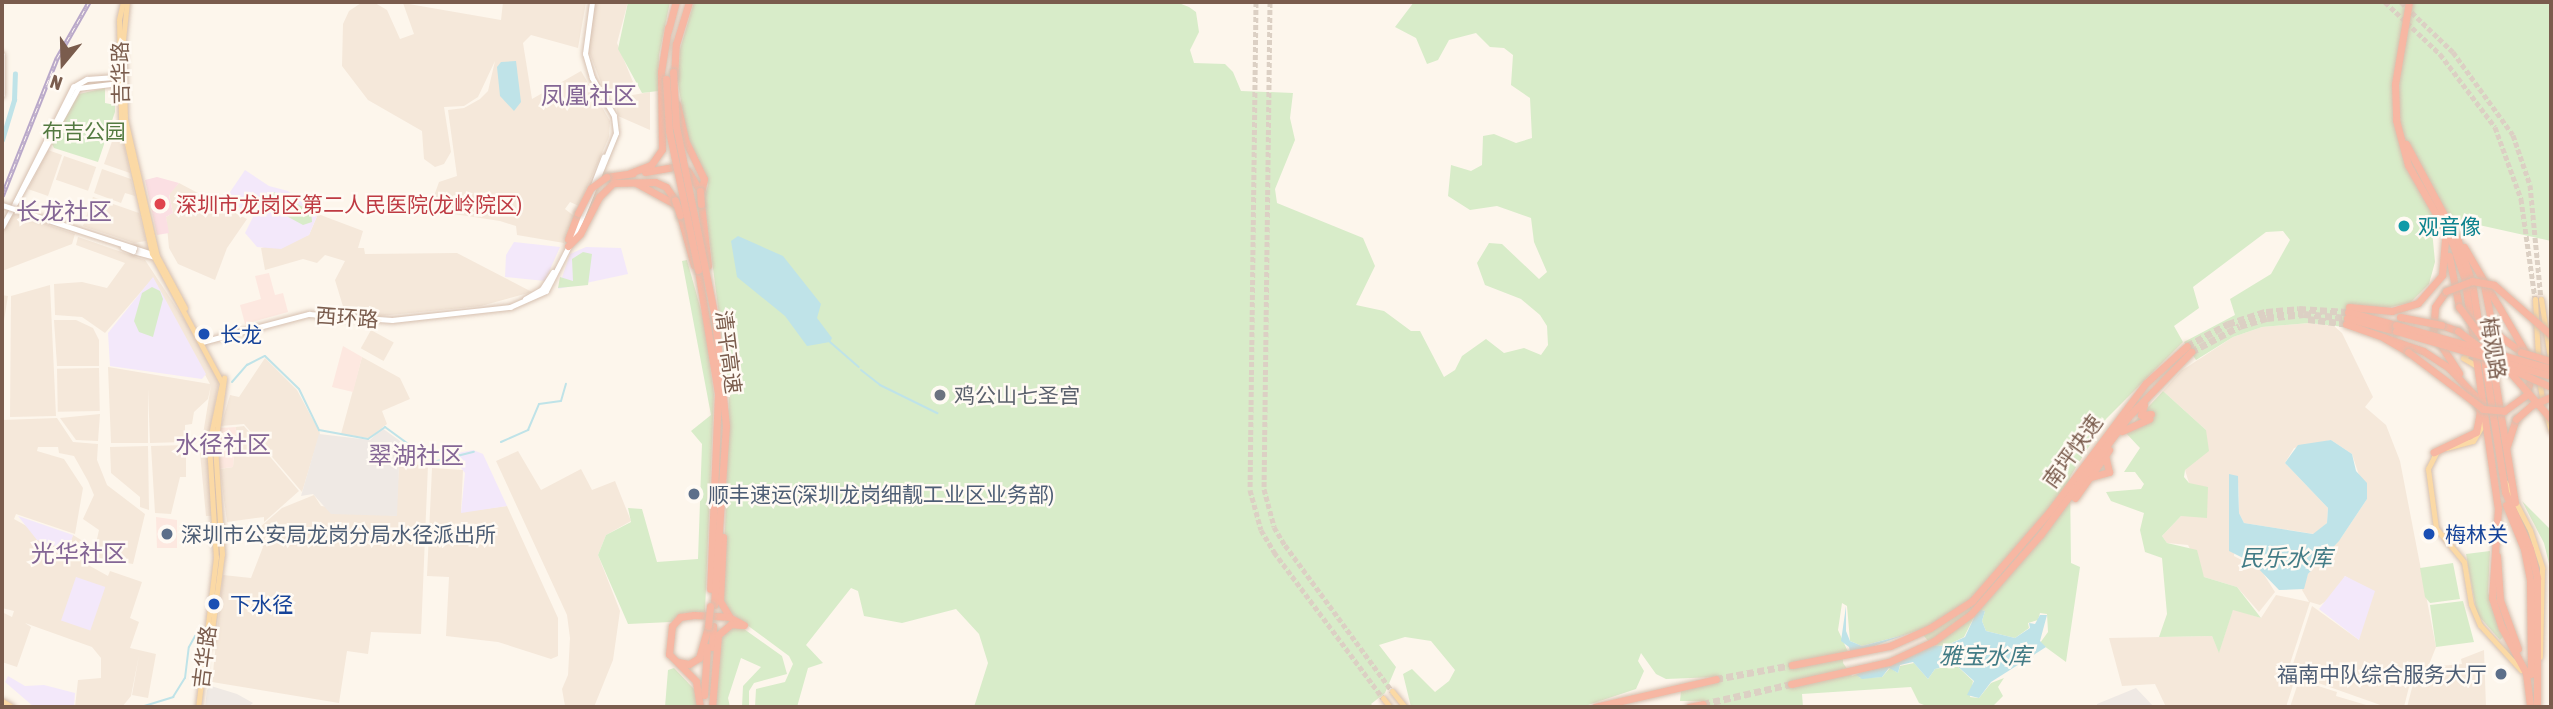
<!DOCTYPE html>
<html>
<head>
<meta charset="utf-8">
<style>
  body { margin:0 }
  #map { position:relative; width:2553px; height:709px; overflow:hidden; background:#fdf6ec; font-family:"Asap Condensed","Noto Sans SC",sans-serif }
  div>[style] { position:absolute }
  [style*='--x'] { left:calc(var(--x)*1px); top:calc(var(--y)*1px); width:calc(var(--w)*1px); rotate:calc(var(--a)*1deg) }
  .residential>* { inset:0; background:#f5e8da; transform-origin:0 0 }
  .commercial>* { inset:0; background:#fde8e0 }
  .industrial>* { inset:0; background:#efe9e4 }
  .education>* { inset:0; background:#f3e8fa; transform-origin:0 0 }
  .medical>* { inset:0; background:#fbdfe3 }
  .green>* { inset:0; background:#d8ecc9 }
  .water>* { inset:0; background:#bfe3e8 }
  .pier>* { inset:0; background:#fdf6ec }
  .stream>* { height:2px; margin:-1px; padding:0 1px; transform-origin:1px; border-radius:1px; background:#bfe3e8 }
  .river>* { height:4.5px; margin:-2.25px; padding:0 2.25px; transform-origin:2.25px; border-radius:2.25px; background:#bfe3e8 }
  .primary-tunnel>* { height:5px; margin-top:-2.5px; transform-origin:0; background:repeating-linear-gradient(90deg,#dcd0c4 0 5px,transparent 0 7.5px) }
  .highway-tunnel>* { height:7px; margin-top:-3.5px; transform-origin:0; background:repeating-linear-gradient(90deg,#dcd0c4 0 7px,transparent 0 10.5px) }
  .roads { filter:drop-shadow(0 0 2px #d6c0b0) drop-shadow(0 0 2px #d6c0b0) }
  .secondary>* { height:4.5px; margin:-2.25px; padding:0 2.25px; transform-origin:2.25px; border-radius:2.25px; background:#fff }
  .primary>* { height:5px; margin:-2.5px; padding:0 2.5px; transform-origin:2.5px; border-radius:2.5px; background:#fbd9a5 }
  .highway>* { height:7px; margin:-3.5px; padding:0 3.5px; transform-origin:3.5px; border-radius:3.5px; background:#f7b7a3 }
  .rail>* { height:4.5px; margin-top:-2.25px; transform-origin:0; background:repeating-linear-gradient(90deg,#fffaf3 0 5px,#b9a8c9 0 10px); box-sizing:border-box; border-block:2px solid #b9a8c9 }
  .bridges { filter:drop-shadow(0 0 2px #d6c0b0) drop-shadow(0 0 2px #d6c0b0) }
  .secondary-bridge>* { height:4.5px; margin:-2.25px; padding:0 2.25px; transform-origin:2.25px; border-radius:2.25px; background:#fff }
  .highway-bridge>* { height:7px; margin:-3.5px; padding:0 3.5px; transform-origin:3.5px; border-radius:3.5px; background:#f7b7a3 }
  .dots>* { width:19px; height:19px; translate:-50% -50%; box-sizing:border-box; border:4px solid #fffaf3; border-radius:50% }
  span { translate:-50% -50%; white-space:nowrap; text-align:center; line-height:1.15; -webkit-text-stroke:5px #fffaf3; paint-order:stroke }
  .street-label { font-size:21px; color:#7a5c4d }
  .park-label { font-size:21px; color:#537a41 }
  .health-label { font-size:21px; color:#be3a42 }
  .left { translate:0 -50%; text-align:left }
  .culture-label { font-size:21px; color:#0d838f }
  .transit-label { font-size:21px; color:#164399 }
  .worship-label { font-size:21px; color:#5b616d }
  .service-label { font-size:21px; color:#4e5e75 }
  .right { translate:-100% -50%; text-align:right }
  .water-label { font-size:23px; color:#437c86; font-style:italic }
  .quarter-label { font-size:24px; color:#846695 }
  .frame { position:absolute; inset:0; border:4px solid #7a5c4d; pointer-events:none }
  .north { position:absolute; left:28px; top:28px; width:70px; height:70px; -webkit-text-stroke:5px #fffaf3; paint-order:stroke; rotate:199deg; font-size:19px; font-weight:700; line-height:28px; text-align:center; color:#7a5c4d }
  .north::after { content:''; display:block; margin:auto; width:24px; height:32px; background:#7a5c4d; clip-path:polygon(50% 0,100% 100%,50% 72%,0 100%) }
</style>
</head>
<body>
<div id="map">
  <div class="residential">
    <div style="clip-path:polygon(503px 2px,586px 2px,578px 48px,531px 35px,523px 43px,532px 99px,581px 71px,610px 121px,609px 137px,579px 206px,570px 202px,565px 209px,574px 216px,564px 243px,517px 235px,516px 226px,500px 221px,447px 213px,434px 196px,439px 182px,457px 176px,448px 110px,464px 108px,480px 99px,488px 91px,495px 61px,478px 97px,464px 106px,444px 107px,451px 152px,444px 164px,435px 167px,424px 159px,422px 131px,368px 100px,342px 66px,343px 24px,349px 11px,361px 3px,375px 3px,387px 10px,400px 39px,414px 34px,403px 3px,501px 20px)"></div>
    <div style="clip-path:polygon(595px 2px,628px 2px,617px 43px,633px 82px,607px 98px,588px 49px)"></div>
    <div style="clip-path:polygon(650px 92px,650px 130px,618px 116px,615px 98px)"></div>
    <div style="clip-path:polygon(119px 122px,130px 173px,104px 164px)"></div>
    <div style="clip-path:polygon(48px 150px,62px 155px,48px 196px,28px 189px)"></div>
    <div style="left:64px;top:156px;width:34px;height:25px;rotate:19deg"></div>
    <div style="clip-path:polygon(102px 169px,131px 179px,135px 196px,125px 193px,121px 203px,94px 193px)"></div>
    <div style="clip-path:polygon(179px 183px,247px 219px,227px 248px,215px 280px,178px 264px,169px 248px,166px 217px,173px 213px,169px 194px)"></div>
    <div style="clip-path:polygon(93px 197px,139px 213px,146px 241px,134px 243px,83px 226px)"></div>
    <div style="clip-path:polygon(9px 212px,75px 234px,72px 244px,2px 271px,2px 234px)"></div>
    <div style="clip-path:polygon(318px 214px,363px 231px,358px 248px,364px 248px,365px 254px,457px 253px,532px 292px,481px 306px,380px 316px,345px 313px,335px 280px,345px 261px,325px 255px,317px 263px,303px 259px,265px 270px,261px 248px,309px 235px)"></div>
    <div style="clip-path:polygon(78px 237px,145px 260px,213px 363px,219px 381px,208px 441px,213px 516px,206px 516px,200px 453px,211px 385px,208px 399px,194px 412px,192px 424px,185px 425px,185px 442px,150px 443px,148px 389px,148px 443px,111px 443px,108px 367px,210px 384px,153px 278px,105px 333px,82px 317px,55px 315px,54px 284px,82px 282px,107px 288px,125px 263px,76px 245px)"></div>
    <div style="clip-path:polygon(50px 285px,56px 416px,10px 417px,11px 296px)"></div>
    <div style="left:2px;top:295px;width:6px;height:122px;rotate:9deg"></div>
    <div style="clip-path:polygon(54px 320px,76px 320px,93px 328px,99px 340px,99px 366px,57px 366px)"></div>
    <div style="clip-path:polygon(2309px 323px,2334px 326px,2342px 333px,2373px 397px,2365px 407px,2386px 425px,2400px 461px,2436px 647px,2428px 667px,2462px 664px,2461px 659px,2484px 650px,2486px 707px,2407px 707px,2418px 665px,2407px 661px,2401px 676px,2411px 679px,2404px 707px,2386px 707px,2290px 673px,2312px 606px,2359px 640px,2364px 588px,2345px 576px,2332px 597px,2320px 605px,2310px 602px,2286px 676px,2295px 679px,2286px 707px,2166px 707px,2155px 684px,2122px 686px,2109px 638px,2212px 636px,2219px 652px,2233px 609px,2261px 618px,2276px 595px,2309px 602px,2302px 590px,2308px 574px,2341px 538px,2367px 499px,2352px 454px,2331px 440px,2294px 448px,2285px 463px,2328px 508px,2327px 523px,2314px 534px,2244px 523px,2239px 513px,2239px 481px,2234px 556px,2261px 570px,2275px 592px,2259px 612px,2237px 587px,2204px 577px,2188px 545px,2167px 543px,2162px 536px,2181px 516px,2189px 483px,2185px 470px,2206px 430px,2163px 391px,2181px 371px,2233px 337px,2262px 327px)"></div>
    <div style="left:371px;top:330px;width:26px;height:21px;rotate:29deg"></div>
    <div style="clip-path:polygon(362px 357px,400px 378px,410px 399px,382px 411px,387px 424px,369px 438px,341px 434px)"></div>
    <div style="clip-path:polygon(265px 358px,297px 390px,320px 433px,302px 492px,244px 424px,221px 426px,230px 395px,239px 397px)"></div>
    <div style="left:99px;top:368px;width:43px;height:42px;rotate:89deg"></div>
    <div style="clip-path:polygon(100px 414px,98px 441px,76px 440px,60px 418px)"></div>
    <div style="clip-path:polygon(57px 418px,73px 442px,98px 444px,97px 460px,107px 485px,145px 514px,133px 564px,93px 557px,99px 530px,83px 519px,94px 495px,88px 481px,74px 456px,59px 453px,58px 447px,38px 447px,37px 451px,64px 459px,83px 488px,75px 534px,16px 514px,14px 519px,68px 549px,73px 535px,91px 546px,90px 566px,108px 576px,110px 571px,142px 582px,130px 618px,139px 622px,130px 648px,156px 654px,148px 698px,132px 695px,139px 655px,131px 696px,122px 707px,75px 707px,78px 680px,101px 678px,101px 658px,92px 647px,25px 623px,31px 627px,17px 667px,2px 662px,2px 612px,12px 617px,14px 611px,2px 608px,2px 420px)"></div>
    <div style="clip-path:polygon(244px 426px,299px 491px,264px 522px,264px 517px,227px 522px,220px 469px,233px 467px,236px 427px)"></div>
    <div style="clip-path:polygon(186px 445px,186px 477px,180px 477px,171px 514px,155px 513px,151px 446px)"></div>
    <div style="clip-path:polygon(148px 446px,149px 510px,140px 507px,140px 497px,111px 473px,110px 447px)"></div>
    <div style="clip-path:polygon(518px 451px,541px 490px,581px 469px,592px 490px,615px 481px,631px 521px,606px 535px,598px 555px,620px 611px,613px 660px,594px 707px,565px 706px,562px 689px,568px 675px,570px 638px,567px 615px,496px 461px)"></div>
    <div style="clip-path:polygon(399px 464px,428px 465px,421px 634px,371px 632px,368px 654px,347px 651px,339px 703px,212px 682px,223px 575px,251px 578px,263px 547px,253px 533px,282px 508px,314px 495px,321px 506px,396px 516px)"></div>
    <div style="clip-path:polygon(432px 468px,463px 470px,461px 512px,507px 506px,558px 618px,558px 656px,551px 659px,498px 642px,446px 636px,449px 577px,427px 576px)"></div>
    <div style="clip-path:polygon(2299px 680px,2337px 692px,2336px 696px,2373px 707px,2290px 707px)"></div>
  </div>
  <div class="commercial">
    <div style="clip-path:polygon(269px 273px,275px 295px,283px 293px,288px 312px,245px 324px,240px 305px,261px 299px,255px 276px)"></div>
    <div style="clip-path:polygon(343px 346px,362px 357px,353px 392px,332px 387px)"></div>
    <div style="clip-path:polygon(236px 427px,233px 467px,218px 469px,220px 428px)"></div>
    <div style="clip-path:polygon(156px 517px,177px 520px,177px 548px,157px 548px)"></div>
  </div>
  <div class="industrial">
    <div style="clip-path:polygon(382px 428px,400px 441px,397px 516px,331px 514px,313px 494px,301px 496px,319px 434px,370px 440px)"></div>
    <div style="clip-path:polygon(211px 686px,237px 694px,253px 703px,248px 707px,205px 707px,207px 690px)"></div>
    <div style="clip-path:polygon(2136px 688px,2154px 707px,2097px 707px,2097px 704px)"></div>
  </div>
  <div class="education">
    <div style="clip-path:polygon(245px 170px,269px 186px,288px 191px,318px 214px,309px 235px,281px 249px,257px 247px,245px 233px,253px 217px,226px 198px)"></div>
    <div style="clip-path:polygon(514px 242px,560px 247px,545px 281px,505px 277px,506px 255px)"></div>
    <div style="clip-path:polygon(586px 247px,621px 248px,628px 274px,558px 289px,570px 254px)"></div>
    <div style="clip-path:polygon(153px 277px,206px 374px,202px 379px,110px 366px,108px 333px)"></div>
    <div style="clip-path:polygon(473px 450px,483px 454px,507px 506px,461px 513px,465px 473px,455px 460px,458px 453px)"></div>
    <div style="clip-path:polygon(18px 516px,73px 535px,68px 550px,37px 540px)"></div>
    <div style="clip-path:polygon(2345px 576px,2375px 591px,2359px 640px,2319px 609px)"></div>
    <div style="left:76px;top:577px;width:31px;height:46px;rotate:19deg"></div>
    <div style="clip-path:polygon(8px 676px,25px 686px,44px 685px,75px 693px,74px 707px,34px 707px,5px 682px)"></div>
  </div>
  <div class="medical">
    <div style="clip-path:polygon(157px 177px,179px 183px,169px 195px,173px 213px,166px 217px,169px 233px,157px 235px,145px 180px)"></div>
  </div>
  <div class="green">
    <div style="clip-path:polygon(628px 2px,670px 2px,659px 55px,658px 91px,642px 93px,618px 49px)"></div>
    <div style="clip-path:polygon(694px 2px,1176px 2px,1189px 7px,1196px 12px,1199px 32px,1190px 50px,1194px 63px,1225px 64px,1233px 72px,1241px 91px,1293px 93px,1290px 118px,1295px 140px,1275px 189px,1277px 203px,1363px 238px,1375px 266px,1356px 305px,1384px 311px,1411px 331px,1420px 331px,1444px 377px,1455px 370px,1462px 356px,1486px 339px,1504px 353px,1524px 348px,1541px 355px,1548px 345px,1547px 326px,1540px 315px,1521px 299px,1485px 285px,1477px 263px,1489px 243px,1502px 244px,1539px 279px,1547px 272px,1534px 242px,1531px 218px,1497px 206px,1470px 210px,1448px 196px,1451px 165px,1471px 171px,1482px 165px,1483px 136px,1494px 134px,1516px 143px,1532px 138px,1530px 98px,1511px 85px,1513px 55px,1504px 48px,1490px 47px,1476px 33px,1449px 40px,1438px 60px,1427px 64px,1416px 38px,1395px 27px,1414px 2px,2551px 2px,2551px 241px,2470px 223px,2432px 230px,2435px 262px,2429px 284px,2410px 303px,2386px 308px,2349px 304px,2345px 327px,2309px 323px,2262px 327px,2233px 337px,2196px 360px,2184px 342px,2235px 315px,2230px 299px,2271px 274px,2290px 240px,2283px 231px,2266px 232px,2193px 287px,2199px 308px,2174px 326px,2183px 342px,2106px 419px,2070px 477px,2071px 563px,2080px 567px,2066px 662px,2040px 643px,2048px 632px,2047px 614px,2040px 613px,2038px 620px,2028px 623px,2029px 628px,2015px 638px,1986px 631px,1982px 621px,1985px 611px,1978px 609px,1964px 637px,1945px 646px,1927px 645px,1911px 633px,1862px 646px,1850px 641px,1847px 606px,1842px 603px,1838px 630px,1860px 678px,1882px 677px,1890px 668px,1898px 673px,1900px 666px,1914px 663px,1928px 679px,1935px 669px,1956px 665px,1973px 681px,1970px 697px,1979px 698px,1991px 683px,2004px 678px,1998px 687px,2003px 696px,1992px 707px,1929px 707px,1919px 703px,1911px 687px,1802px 694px,1803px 707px,1700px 707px,1701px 701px,1680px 701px,1681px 691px,1716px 677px,1666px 679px,1656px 674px,1641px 653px,1638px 661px,1644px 671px,1636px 689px,1582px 707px,1411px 707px,1403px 674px,1412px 669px,1435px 692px,1449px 681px,1455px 670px,1431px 641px,1405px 637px,1379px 645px,1396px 667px,1385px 693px,1371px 704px,1374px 707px,974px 707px,988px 663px,979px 634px,956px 609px,902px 623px,864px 616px,858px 591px,851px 588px,806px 645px,823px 663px,808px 668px,797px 707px,755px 707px,756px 689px,785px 682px,793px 664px,789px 656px,728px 611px,723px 601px,729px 393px,704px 198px,708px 185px,686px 132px,678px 83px,680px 49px)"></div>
    <div style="clip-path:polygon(105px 88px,105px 103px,115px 105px,115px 112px,98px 162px,54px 148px,51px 142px,79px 94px)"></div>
    <div style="clip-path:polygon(274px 192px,311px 211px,312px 222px,303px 225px,270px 207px,268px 199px)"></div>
    <div style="clip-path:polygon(583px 252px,592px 254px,588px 285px,558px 288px,560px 277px,573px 281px,572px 259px)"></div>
    <div style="clip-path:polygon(687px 260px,704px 321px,714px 394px,705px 612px,684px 613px,671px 622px,628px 624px,598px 555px,606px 535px,631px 522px,628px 508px,642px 509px,657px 562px,698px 559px,702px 444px,691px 431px,711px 415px,682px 261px)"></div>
    <div style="clip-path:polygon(152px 287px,160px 291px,163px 299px,153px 337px,139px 332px,134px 321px,142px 293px)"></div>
    <div style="clip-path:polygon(2163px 391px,2206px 430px,2209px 451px,2185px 470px,2184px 477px,2189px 483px,2208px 487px,2207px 518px,2181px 516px,2162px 536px,2167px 543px,2197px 550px,2204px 577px,2237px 587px,2261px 618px,2233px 610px,2219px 653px,2212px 636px,2159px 637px,2167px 614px,2162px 558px,2145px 552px,2140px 530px,2144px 513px,2111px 501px,2106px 492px,2141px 489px,2144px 484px,2135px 472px,2124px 472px,2140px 448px,2125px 432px)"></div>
    <div style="clip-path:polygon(2522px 501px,2551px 530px,2550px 568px,2544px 543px)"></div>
    <div style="clip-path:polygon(2490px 551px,2488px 592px,2503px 637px,2500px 640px,2477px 614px,2466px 554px)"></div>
    <div style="clip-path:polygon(2453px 563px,2460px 599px,2430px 603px,2425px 597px,2420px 568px)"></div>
    <div style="clip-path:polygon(2463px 601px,2474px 642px,2436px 647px,2430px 605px)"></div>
    <div style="clip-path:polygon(732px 627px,744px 629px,782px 656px,787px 674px,754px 683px,749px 691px,749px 707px,742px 707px,743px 686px,761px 667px,741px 658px,728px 698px,730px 707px,713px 707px,722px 635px)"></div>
    <div style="clip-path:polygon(674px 668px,695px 690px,697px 707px,665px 707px,668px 670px)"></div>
  </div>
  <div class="water">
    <div style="clip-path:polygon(516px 61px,521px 102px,514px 111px,500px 96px,497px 67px,501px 62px)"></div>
    <div style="clip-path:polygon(738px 236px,783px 256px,821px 304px,817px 318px,832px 338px,830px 342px,807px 346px,785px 316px,737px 277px,731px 241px)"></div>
    <div style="clip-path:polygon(2331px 440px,2352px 454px,2356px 471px,2367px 483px,2367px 499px,2339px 541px,2308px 574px,2304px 589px,2279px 590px,2253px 563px,2229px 551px,2229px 474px,2238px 476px,2239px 513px,2244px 523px,2313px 534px,2327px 523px,2328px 508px,2285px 463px,2298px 445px)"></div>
    <div style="clip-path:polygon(1846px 606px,1846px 631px,1850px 641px,1862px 646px,1911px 633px,1927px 645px,1945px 646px,1965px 637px,1978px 609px,1985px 611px,1982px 621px,1986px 631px,2015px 638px,2030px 628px,2029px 623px,2035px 624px,2040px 615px,2047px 615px,2040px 641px,2046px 647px,1991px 682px,1979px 698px,1967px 695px,1974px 681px,1955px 664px,1935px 669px,1928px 679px,1913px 662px,1900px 665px,1898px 673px,1889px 668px,1882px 677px,1862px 679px,1855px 674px,1849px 647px,1841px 641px)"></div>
  </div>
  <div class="pier">
    <div style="clip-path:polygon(1919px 630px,1929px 642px,1936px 643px,1852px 676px,1843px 663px,1843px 657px)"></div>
  </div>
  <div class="stream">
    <div style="--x:830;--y:342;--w:38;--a:41"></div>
    <div style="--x:861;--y:370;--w:24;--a:38"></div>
    <div style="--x:880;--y:385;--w:64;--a:26.2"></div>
    <div style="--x:232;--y:382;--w:23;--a:-49"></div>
    <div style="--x:247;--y:365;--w:20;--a:-27"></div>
    <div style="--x:265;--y:356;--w:47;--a:44.1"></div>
    <div style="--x:299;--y:389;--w:46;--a:64"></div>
    <div style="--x:319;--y:430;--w:50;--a:10.4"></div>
    <div style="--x:368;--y:439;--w:21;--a:-35"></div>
    <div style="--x:385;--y:427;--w:51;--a:36.2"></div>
    <div style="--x:501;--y:442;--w:30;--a:-24"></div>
    <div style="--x:528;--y:430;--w:28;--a:-67"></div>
    <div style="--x:539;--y:404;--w:22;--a:-8"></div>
    <div style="--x:561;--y:401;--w:18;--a:-74"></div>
    <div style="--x:437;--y:461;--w:38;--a:-14"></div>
    <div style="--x:141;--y:707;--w:34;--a:-17"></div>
    <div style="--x:173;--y:697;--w:22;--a:-58"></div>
    <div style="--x:185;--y:678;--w:31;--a:-83"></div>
    <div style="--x:189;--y:647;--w:23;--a:-61"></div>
  </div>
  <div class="river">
    <div style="--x:2;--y:140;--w:42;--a:-73.3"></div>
    <div style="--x:14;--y:100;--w:26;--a:-88"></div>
  </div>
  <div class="primary-tunnel">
    <div style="--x:1256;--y:2;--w:488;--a:90.7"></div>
    <div style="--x:1250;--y:490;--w:41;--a:74.6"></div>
    <div style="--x:1261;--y:530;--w:26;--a:59"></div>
    <div style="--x:1274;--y:552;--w:182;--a:53.3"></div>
    <div style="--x:1270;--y:2;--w:487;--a:90.7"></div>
    <div style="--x:1264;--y:489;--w:39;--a:75"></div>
    <div style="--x:1274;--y:527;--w:21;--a:59"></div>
    <div style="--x:1285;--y:545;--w:181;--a:53.8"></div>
    <div style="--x:2385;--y:2;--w:76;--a:43.4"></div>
    <div style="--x:2440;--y:54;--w:91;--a:53"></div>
    <div style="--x:2495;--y:127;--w:77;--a:70.1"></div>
    <div style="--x:2521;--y:199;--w:101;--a:82"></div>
    <div style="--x:2401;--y:2;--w:72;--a:43.9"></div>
    <div style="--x:2453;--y:52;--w:102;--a:54.1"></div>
    <div style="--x:2513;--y:135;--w:53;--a:71.2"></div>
    <div style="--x:2530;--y:185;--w:115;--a:84.5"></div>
  </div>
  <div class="highway-tunnel">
    <div style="--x:2308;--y:319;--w:38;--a:7"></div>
    <div style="--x:2187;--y:346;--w:47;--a:-28.2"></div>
    <div style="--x:2228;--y:324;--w:40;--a:-18"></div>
    <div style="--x:2266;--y:312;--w:33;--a:-5"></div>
    <div style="--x:2299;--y:309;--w:49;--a:3.5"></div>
    <div style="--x:2191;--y:352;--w:55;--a:-28"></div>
    <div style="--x:2240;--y:326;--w:28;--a:-17"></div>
    <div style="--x:2267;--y:318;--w:37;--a:-6"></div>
    <div style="--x:2304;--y:314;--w:43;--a:5.3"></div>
    <div style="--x:1716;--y:679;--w:77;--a:-10.4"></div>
    <div style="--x:1703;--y:704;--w:90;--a:-12.8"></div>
  </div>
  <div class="roads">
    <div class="secondary">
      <div style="--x:2;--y:54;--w:41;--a:90"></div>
      <div style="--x:593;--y:185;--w:30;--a:-69"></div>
      <div style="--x:15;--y:203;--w:130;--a:-63.4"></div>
      <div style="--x:73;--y:87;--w:16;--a:-30"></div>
      <div style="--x:87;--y:79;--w:32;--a:-4"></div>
      <div style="--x:577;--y:224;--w:23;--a:-65"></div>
      <div style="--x:2;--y:227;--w:158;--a:-61.3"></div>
      <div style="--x:78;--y:88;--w:41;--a:-7"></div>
      <div style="--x:574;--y:236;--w:111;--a:-67.8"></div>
      <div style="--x:616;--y:133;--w:17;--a:-97"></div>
      <div style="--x:614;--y:116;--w:44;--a:-120.1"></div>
      <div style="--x:592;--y:78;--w:25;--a:-106"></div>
      <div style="--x:585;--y:54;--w:52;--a:-82.3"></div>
      <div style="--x:134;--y:248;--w:20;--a:18"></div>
      <div style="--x:133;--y:251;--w:24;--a:15"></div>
      <div style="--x:525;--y:299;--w:20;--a:-30"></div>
      <div style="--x:542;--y:289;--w:20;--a:-57"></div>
      <div style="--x:202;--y:342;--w:111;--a:-14.7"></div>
      <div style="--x:309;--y:314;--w:83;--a:4.1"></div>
      <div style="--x:392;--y:320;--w:119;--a:-6.3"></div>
      <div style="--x:510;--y:307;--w:39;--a:-24"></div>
      <div style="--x:546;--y:291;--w:53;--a:-62.9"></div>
    </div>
    <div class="primary">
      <div style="--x:123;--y:2;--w:18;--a:103"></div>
      <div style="--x:119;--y:20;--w:98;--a:88.8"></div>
      <div style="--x:121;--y:118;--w:139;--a:77.1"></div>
      <div style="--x:152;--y:253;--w:148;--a:61.7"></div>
      <div style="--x:222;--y:383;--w:62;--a:102"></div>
      <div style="--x:209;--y:444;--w:113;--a:86.5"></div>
      <div style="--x:216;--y:557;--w:151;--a:96.8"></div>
      <div style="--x:127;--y:2;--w:36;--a:96"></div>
      <div style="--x:123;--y:38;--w:81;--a:88.6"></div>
      <div style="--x:125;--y:119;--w:141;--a:76.9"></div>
      <div style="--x:157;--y:256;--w:59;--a:61.7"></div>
      <div style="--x:2535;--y:299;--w:60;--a:87.1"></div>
      <div style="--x:2541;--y:299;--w:67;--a:81.4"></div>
      <div style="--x:2470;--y:352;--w:9;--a:139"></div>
      <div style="--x:2463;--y:358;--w:14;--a:30"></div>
      <div style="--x:2539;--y:379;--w:25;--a:81"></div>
      <div style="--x:2547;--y:417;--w:15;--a:74"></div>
      <div style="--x:2446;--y:448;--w:28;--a:-15"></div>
      <div style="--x:2473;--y:441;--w:21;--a:-59"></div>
      <div style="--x:2437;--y:451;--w:20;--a:117"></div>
      <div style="--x:2428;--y:469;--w:60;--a:82.3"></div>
      <div style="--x:2436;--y:528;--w:44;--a:50.5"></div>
      <div style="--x:2464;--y:562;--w:43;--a:80.5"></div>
      <div style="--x:2471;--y:604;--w:23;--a:67"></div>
      <div style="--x:2480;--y:625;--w:61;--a:47.7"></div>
      <div style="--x:2505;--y:482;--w:54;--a:62.5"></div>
      <div style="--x:2530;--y:530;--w:40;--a:72"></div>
      <div style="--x:2542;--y:568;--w:89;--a:91.3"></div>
      <div style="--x:210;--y:645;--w:92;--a:-82.5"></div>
      <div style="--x:222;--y:554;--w:109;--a:-93.7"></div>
      <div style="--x:215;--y:445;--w:68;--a:-82.3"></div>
      <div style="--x:1392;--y:691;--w:21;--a:51"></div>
      <div style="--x:1383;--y:698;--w:11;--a:52"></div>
      <div style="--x:2;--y:701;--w:12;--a:31"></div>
    </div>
    <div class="highway">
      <div style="--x:2409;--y:2;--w:83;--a:99.7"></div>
      <div style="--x:2395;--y:84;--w:36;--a:88"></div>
      <div style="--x:2396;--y:120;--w:47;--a:75.1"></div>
      <div style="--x:2408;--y:165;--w:89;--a:60.3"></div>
      <div style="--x:2452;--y:242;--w:36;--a:71"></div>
      <div style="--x:2464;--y:276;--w:234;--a:81.7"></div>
      <div style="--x:2498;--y:508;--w:90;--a:93.8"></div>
      <div style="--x:2492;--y:598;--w:32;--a:72"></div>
      <div style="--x:2502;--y:628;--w:51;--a:61.9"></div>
      <div style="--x:2526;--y:673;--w:34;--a:83"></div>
      <div style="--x:668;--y:31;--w:30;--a:-75"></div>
      <div style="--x:674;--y:78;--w:34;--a:-87"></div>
      <div style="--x:676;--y:44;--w:44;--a:-72.8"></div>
      <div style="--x:677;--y:104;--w:37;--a:77"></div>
      <div style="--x:685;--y:140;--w:43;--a:64"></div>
      <div style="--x:704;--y:179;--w:18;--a:103"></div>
      <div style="--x:2406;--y:144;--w:110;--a:61.8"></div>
      <div style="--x:2458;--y:241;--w:44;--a:71.6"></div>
      <div style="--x:2472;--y:283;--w:212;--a:81"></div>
      <div style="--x:2505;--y:492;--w:62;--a:66.3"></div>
      <div style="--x:2530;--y:549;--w:30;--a:76"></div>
      <div style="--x:2537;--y:578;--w:129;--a:90"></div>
      <div style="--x:688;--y:171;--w:23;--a:59"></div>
      <div style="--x:645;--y:172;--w:29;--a:-10"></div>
      <div style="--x:630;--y:173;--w:22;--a:-21"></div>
      <div style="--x:651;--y:165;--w:19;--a:-55"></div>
      <div style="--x:662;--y:149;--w:77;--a:-90.7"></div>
      <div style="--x:661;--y:72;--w:45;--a:-81"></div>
      <div style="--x:606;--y:177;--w:27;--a:-8"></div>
      <div style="--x:636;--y:183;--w:50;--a:28.6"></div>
      <div style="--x:701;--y:204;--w:62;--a:83.6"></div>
      <div style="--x:680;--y:215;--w:52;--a:74.4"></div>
      <div style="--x:568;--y:239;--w:28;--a:-69"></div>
      <div style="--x:568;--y:246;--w:17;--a:-45"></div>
      <div style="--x:580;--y:234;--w:42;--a:-62.8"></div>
      <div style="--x:599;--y:197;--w:20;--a:-45"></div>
      <div style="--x:613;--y:183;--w:42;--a:-1.4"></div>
      <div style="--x:655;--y:182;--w:12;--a:24"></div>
      <div style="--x:666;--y:187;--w:16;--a:55"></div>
      <div style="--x:2464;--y:247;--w:123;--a:59.7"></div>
      <div style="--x:2526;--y:353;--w:21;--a:73"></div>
      <div style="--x:2532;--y:373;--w:23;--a:105"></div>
      <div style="--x:2449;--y:256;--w:52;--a:78.9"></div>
      <div style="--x:698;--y:270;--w:126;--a:80.8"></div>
      <div style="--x:718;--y:394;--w:195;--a:92.3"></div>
      <div style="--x:2484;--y:285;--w:47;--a:78.9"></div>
      <div style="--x:2493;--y:331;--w:35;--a:37"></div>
      <div style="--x:2446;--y:291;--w:19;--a:125"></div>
      <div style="--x:2435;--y:307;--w:26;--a:94"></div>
      <div style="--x:2433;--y:333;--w:48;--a:57"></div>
      <div style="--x:2349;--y:307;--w:43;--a:5.3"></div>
      <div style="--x:2392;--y:311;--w:27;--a:-17"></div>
      <div style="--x:2418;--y:303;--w:37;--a:-49"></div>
      <div style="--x:2442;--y:275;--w:37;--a:-85"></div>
      <div style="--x:2348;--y:312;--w:50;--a:15.2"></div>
      <div style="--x:2347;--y:318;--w:51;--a:14.9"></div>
      <div style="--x:2346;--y:324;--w:82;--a:19.3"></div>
      <div style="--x:2423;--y:351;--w:31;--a:33"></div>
      <div style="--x:2449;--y:368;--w:37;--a:47"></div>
      <div style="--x:2474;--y:395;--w:18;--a:71"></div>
      <div style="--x:2480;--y:412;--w:20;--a:101"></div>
      <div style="--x:2476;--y:432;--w:47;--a:154.5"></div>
      <div style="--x:2441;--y:325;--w:18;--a:19"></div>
      <div style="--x:2384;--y:338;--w:28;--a:30"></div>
      <div style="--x:2493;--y:368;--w:136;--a:80.7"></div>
      <div style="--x:2144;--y:405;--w:10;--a:107"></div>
      <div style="--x:2141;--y:415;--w:10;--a:-6"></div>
      <div style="--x:2122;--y:431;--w:30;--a:-24"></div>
      <div style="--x:2507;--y:446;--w:28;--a:-72"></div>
      <div style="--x:2091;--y:477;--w:19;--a:-16"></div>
      <div style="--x:2109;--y:472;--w:17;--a:-103"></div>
      <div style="--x:2075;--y:498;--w:59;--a:-54.7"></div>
      <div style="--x:2506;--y:505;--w:48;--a:67.8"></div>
      <div style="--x:2524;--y:549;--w:33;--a:79"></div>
      <div style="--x:2530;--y:581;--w:93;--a:89.4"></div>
      <div style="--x:723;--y:537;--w:64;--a:92.7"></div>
      <div style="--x:720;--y:601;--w:17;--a:59"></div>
      <div style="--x:2497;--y:556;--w:44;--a:86.1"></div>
      <div style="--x:2500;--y:600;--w:52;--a:69.8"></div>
      <div style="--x:714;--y:605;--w:179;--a:-86.2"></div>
      <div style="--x:726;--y:426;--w:108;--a:-95.9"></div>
      <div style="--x:712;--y:647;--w:21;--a:-87"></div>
      <div style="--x:678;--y:662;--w:11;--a:10"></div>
      <div style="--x:689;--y:664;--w:12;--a:-31"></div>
      <div style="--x:699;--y:658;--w:33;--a:-74"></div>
      <div style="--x:1792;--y:665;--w:100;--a:-11"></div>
      <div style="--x:1890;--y:646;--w:44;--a:-24.2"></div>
      <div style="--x:1930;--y:628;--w:50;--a:-32.7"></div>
      <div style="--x:1972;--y:601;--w:118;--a:-49.1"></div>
      <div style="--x:2049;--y:512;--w:161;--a:-53.1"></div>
      <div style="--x:2146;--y:383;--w:55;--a:-42.1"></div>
      <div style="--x:1791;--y:684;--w:100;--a:-12.7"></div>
      <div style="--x:1889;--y:662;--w:50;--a:-25"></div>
      <div style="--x:1934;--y:641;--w:46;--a:-36.1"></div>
      <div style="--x:1971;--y:614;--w:106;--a:-48.8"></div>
      <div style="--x:2041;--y:534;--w:146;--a:-53.4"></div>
      <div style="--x:2128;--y:417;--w:91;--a:-45.9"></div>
      <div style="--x:704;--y:695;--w:48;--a:-86.4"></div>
      <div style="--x:700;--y:707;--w:26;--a:-99"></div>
      <div style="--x:696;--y:681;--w:38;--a:-135"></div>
      <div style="--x:669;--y:654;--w:28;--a:-84"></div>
      <div style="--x:672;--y:626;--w:12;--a:-48"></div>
      <div style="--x:680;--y:617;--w:14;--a:-8"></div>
      <div style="--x:694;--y:615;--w:35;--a:3"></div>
      <div style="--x:729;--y:617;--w:17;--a:28"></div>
      <div style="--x:712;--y:707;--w:72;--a:-85.2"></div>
      <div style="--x:718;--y:635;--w:17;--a:-40"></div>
      <div style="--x:731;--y:624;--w:10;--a:6"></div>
      <div style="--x:1595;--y:707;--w:124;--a:-13"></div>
      <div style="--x:1689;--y:707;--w:14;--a:-12"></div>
    </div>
  </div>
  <div class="rail">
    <div style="--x:2;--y:196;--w:149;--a:-68.3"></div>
    <div style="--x:57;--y:58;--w:64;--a:-60.3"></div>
  </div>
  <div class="bridges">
    <div class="secondary-bridge">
      <div style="--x:2;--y:205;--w:139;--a:18"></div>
      <div style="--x:123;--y:247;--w:11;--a:22"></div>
    </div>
    <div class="highway-bridge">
      <div style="--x:673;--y:72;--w:54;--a:86.8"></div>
      <div style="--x:676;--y:126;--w:200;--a:78.5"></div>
      <div style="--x:666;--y:79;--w:52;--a:86.7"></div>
      <div style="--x:669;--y:131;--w:142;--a:78.2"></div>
      <div style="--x:700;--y:191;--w:13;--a:86"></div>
      <div style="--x:675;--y:200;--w:16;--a:72"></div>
      <div style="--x:578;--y:213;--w:28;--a:-63"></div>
      <div style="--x:591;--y:188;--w:19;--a:-36"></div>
      <div style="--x:2446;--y:291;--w:28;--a:-21"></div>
      <div style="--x:2472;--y:281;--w:22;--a:10"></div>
      <div style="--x:2494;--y:285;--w:76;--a:41.3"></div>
      <div style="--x:2459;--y:307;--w:54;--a:53.3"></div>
      <div style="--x:2400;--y:317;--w:42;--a:11"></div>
      <div style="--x:2396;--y:325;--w:161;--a:15.8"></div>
      <div style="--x:2396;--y:331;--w:161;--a:16.2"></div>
      <div style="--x:2458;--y:331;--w:26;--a:37"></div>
      <div style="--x:2408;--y:352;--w:94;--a:37.2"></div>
      <div style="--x:2483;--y:409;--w:21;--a:5"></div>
      <div style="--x:2504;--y:411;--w:26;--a:-36"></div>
      <div style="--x:2521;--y:352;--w:31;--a:17"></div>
      <div style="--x:2501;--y:362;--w:76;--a:48.7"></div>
      <div style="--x:2513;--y:370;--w:42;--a:24.1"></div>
      <div style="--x:2516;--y:419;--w:21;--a:-41"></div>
      <div style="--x:2532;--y:405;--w:21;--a:-23"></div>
      <div style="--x:708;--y:626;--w:20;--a:-84"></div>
    </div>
  </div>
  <div class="dots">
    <div style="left:160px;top:204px;background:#e0444e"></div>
    <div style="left:2404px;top:226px;background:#0f9aa8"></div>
    <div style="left:204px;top:334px;background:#1a4fb4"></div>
    <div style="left:940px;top:395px;background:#6b7280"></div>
    <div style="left:694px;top:494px;background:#5c6f8a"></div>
    <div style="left:167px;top:534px;background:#5c6f8a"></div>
    <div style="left:2429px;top:534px;background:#1a4fb4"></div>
    <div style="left:214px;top:604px;background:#1a4fb4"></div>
    <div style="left:2501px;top:674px;background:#5c6f8a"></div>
  </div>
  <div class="street-label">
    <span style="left:120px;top:73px;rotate:-91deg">吉华路</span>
    <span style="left:347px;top:317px;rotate:4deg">西环路</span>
    <span style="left:2494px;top:348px;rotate:81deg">梅观路</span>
    <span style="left:729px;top:352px;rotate:83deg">清平高速</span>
    <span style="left:2072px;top:451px;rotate:-54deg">南坪快速</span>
    <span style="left:204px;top:657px;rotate:-83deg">吉华路</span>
  </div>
  <div class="park-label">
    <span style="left:84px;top:131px">布吉公园</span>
  </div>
  <div class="health-label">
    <span class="left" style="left:176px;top:204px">深圳市龙岗区第二人民医院(龙岭院区)</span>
  </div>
  <div class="culture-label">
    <span class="left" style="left:2418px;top:226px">观音像</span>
  </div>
  <div class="transit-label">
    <span class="left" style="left:220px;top:334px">长龙</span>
    <span class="left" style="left:2445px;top:534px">梅林关</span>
    <span class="left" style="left:230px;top:604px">下水径</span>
  </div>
  <div class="worship-label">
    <span class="left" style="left:954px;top:395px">鸡公山七圣宫</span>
  </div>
  <div class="service-label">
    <span class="left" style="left:708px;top:494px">顺丰速运(深圳龙岗细靓工业区业务部)</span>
    <span class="left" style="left:181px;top:534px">深圳市公安局龙岗分局水径派出所</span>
    <span class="right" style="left:2487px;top:674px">福南中队综合服务大厅</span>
  </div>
  <div class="water-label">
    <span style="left:2286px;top:558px">民乐水库</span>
    <span style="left:1985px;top:656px">雅宝水库</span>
  </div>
  <div class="quarter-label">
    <span style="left:589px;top:96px">凤凰社区</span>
    <span style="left:64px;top:212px">长龙社区</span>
    <span style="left:223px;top:445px">水径社区</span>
    <span style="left:416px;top:456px">翠湖社区</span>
    <span style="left:79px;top:554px">光华社区</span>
  </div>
  <div class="frame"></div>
  <div class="north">N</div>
</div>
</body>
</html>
